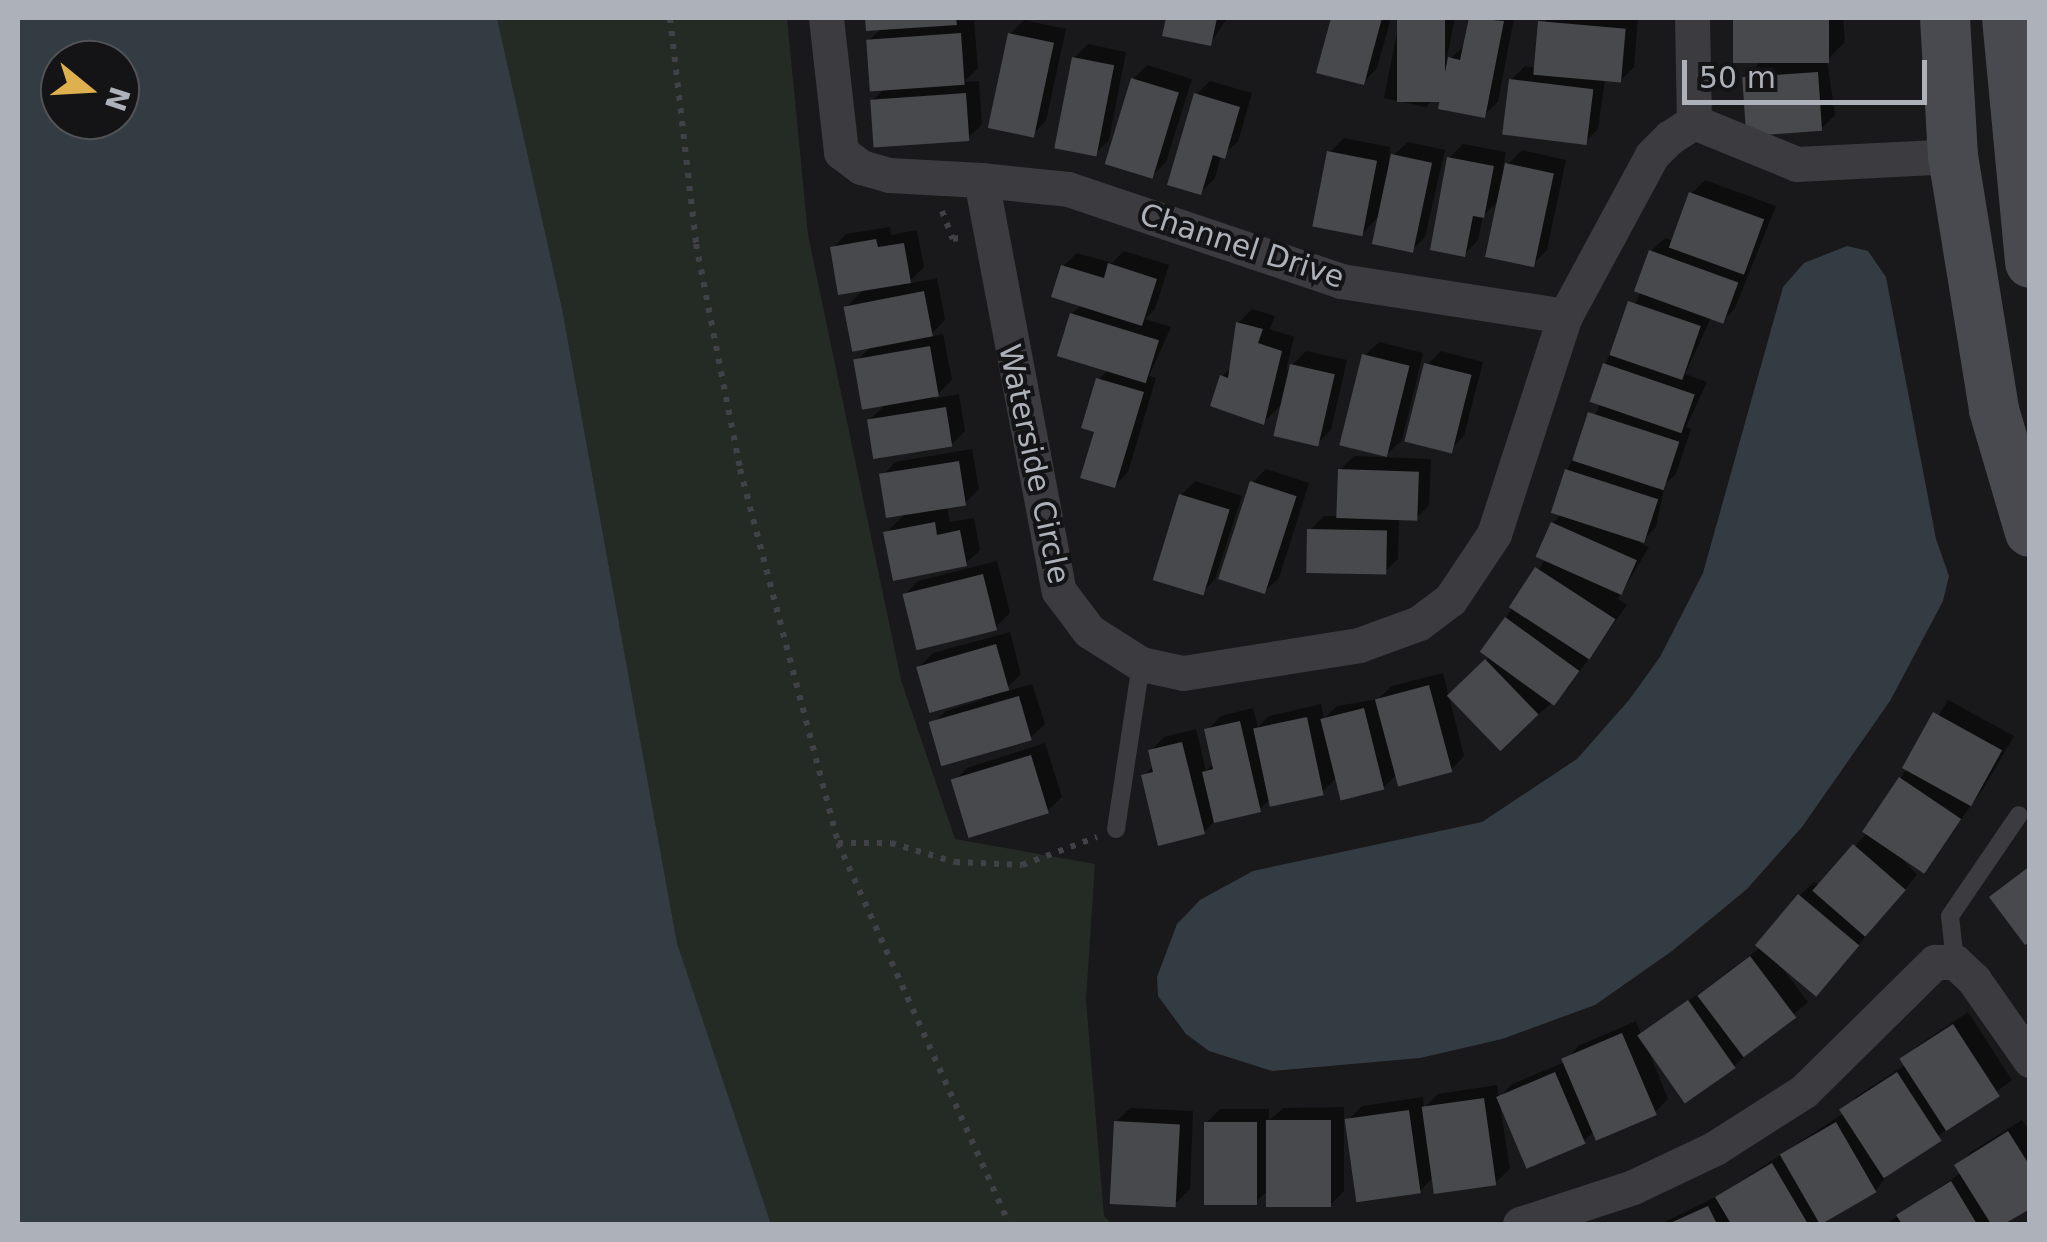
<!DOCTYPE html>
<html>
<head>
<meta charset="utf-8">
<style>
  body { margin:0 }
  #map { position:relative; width:2047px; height:1242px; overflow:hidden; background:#19191b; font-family:"DejaVu Sans",sans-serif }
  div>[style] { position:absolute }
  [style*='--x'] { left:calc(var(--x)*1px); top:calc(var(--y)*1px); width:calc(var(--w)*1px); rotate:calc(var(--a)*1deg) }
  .green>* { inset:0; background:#242b25 }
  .water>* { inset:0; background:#343c43 }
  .shadow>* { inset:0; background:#0007 }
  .building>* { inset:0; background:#48494d; transform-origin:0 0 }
  .path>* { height:6px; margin-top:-3px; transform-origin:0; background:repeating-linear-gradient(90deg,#414247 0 5px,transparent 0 13px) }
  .service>* { height:18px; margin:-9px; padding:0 9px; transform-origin:9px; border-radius:9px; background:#3b3b40 }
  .minor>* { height:35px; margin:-17.5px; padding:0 17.5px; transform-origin:17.5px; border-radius:17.5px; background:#3b3b40 }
  .secondary>* { height:50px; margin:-25px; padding:0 25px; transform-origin:25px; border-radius:25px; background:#494a4f }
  span { translate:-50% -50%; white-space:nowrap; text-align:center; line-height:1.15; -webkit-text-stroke:8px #141416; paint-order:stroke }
  .street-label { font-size:30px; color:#adb1b9 }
  .frame { position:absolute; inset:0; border:20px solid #adb1b9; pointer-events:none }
  .north { position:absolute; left:40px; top:40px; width:100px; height:100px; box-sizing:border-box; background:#141416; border:2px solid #515357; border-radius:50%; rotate:108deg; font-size:28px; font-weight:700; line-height:40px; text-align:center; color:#adb1b9 }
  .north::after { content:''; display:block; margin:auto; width:35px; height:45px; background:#dfb04e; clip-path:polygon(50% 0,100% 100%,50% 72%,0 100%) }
  .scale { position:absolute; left:1682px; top:60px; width:245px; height:45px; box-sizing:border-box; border:5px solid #adb1b9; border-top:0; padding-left:12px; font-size:30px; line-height:35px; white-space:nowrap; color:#adb1b9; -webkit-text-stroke:8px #141416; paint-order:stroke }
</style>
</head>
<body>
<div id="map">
  <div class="green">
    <div style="clip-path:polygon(497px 18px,787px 18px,808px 235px,901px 680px,955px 839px,1095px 864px,1086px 1000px,1104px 1216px,1112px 1224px,771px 1224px,677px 943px,562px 308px)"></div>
  </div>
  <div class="water">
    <div style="clip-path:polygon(evenodd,18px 18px,497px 18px,562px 308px,677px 943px,771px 1224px,18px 1224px,18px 18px,60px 60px,120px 60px,120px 120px,60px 120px,60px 60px)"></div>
    <div style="clip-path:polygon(1847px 246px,1868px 251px,1886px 277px,1936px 539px,1949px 576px,1943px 601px,1890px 701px,1802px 827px,1747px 889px,1672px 951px,1595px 1005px,1502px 1039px,1420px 1058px,1272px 1071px,1209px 1051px,1186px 1034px,1158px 996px,1157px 977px,1177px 924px,1200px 900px,1253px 871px,1482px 822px,1577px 759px,1629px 700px,1660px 657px,1703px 573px,1783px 287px,1804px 263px)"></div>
  </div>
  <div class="shadow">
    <div style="clip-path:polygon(867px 18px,974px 21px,978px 68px,964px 82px,979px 81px,982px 124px,968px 138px,872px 101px,886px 87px,868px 41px,882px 28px,868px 28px)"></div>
    <div style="clip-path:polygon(1169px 18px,1227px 18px,1210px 44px,1165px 34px)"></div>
    <div style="clip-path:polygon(1333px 18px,1391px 18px,1377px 68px,1364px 82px,1320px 71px)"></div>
    <div style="clip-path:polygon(1400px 18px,1455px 18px,1446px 62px,1466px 45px,1471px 18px,1514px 18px,1498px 102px,1484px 115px,1444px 88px,1426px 107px,1384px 98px)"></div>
    <div style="clip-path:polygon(1546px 18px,1638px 18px,1634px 67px,1620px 81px,1605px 79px,1598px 129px,1584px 143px,1511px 80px,1525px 66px,1537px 68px)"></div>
    <div style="clip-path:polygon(1736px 18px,1843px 18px,1845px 42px,1827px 60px,1835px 115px,1821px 129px,1745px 78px,1763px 59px)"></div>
    <div style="clip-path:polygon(1024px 20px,1066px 29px,1046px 121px,1032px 135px,1010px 34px)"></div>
    <div style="clip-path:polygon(1088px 44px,1126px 52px,1109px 140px,1095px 154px,1074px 58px)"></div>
    <div style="clip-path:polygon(1147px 65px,1192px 79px,1166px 162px,1152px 176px,1133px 79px)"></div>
    <div style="clip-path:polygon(1210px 81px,1252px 93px,1238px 142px,1221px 155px,1215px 178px,1201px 192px,1196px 95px)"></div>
    <div style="clip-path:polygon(1344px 138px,1390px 147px,1387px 185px,1394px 155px,1408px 142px,1445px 150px,1425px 237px,1411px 251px,1380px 215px,1362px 234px,1330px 152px)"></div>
    <div style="clip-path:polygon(1463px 144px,1506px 152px,1503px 169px,1522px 150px,1566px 160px,1547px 250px,1533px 264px,1501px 198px,1483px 216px,1478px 240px,1465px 254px,1449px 158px)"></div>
    <div style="clip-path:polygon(1705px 180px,1776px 206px,1735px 308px,1722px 322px,1711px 318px,1685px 374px,1707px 382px,1686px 427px,1691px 429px,1676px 474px,1665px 484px,1656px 527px,1640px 543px,1649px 547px,1618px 599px,1627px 605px,1567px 689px,1501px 748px,1450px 696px,1490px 657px,1483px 651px,1545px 560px,1553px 523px,1562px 514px,1567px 470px,1601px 403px,1605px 364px,1641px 292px,1651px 251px,1665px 238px,1674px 241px,1692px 193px)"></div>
    <div style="clip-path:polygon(890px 227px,891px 235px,917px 230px,924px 267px,907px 284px,937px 278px,945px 320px,928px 337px,943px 334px,952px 380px,933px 399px,959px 394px,965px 431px,951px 445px,869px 420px,886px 404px,856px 362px,873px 345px,846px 307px,864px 289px,833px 248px,846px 234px)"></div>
    <div style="clip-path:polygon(1124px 251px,1169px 265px,1155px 309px,1145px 319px,1171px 327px,1149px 376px,1156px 378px,1128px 472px,1114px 486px,1097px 431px,1099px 379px,1108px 370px,1072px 314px,1082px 304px,1063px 266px,1077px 253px,1112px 263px)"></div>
    <div style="clip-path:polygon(1252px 309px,1275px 316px,1270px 329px,1294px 337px,1286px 371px,1306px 351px,1347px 360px,1331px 430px,1317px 444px,1284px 402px,1264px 422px,1222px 376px,1232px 367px,1238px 323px)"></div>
    <div style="clip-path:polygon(1379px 342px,1423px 353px,1402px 440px,1388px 453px,1365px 355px)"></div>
    <div style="clip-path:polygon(1441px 351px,1483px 362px,1464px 436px,1450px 450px,1427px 365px)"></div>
    <div style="clip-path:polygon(972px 449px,979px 489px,965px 503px,947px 506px,950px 522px,974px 518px,980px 550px,966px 563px,886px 533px,906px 513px,882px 476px,895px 462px)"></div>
    <div style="clip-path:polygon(1354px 456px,1431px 459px,1429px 505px,1415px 519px,1399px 518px,1398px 559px,1384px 572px,1310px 530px,1324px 516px,1338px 516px,1340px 470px)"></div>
    <div style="clip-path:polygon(1266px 469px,1309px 483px,1279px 578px,1265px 591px,1252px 483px)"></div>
    <div style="clip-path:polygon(1195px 481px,1242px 496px,1215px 579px,1202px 593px,1181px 495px)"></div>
    <div style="clip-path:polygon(997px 561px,1010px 613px,996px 627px,905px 595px,918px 581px)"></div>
    <div style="clip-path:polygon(1010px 632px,1021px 674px,1001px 693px,1032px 684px,1045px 724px,1031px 737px,932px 724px,946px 711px,984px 699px,919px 667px,933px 653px)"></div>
    <div style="clip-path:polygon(1443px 673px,1464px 756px,1451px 770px,1397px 774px,1383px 788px,1337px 777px,1322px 792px,1270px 799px,1260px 809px,1216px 820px,1204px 832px,1144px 776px,1154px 765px,1151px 751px,1164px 737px,1196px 729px,1206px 771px,1214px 763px,1207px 730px,1221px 716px,1253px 708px,1258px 727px,1269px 716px,1321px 704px,1324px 719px,1337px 706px,1378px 699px,1392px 686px)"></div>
    <div style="clip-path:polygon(1948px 700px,2014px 736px,1983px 789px,1924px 870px,1895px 851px,1917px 875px,1829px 980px,1783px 969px,1808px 1002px,1734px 1066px,1649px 1052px,1668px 1099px,1654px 1113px,1594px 1131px,1583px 1142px,1500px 1106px,1510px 1169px,1496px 1182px,1434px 1176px,1420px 1191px,1348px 1120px,1362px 1106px,1423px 1097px,1424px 1108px,1438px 1094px,1497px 1085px,1499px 1098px,1512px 1084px,1565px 1062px,1578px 1046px,1636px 1021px,1641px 1034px,1704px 990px,1761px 947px,1800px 895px,1814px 882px,1819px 886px,1868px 832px)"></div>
    <div style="clip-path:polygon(1045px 743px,1062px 797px,1048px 810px,953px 782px,967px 768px)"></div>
    <div style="clip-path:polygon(1968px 1012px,2012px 1080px,1888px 1174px,1876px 1190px,1816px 1224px,1661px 1224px,1721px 1194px,1844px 1113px,1856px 1097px,1906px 1064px,1917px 1046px)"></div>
    <div style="clip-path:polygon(1344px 1107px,1344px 1191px,1330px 1205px,1269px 1189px,1254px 1204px,1206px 1123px,1220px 1109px,1269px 1109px,1269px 1121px,1283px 1108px)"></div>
    <div style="clip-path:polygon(1130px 1108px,1193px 1111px,1190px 1189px,1176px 1203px,1116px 1122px)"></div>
    <div style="clip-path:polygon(2022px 1120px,2030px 1131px,2030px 1206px,2000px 1224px,1886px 1224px,1962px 1172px,1958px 1165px,1971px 1152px)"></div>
  </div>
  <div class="building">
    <div style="clip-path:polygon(865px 18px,956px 18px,957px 25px,866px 31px)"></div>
    <div style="clip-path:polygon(1166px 18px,1217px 18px,1211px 46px,1162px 36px)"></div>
    <div style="clip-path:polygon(1331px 18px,1382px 18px,1364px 85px,1316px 73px)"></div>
    <div style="left:1397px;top:18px;width:48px;height:84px"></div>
    <div style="clip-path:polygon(1469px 18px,1504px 21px,1485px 118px,1438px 109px,1448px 57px,1460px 60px)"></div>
    <div style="left:1733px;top:18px;width:96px;height:45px"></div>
    <div style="left:1538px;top:21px;width:88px;height:54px;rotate:5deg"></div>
    <div style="left:961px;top:33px;width:52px;height:95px;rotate:86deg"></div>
    <div style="left:1008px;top:33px;width:47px;height:97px;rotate:12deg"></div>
    <div style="left:1072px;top:57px;width:43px;height:93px;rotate:11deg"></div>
    <div style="left:1818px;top:72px;width:59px;height:76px;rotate:86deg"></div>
    <div style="left:1131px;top:78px;width:50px;height:90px;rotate:17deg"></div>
    <div style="left:1509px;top:79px;width:85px;height:56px;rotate:7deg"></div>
    <div style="left:966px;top:93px;width:48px;height:96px;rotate:86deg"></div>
    <div style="clip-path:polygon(1194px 93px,1240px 107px,1225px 159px,1213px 155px,1201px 195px,1167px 185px)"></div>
    <div style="left:1327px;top:151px;width:51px;height:77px;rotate:11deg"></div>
    <div style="left:1391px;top:154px;width:42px;height:92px;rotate:12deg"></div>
    <div style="clip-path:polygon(1447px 157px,1494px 166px,1484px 218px,1473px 216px,1465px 257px,1430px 250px)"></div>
    <div style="left:1505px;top:163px;width:50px;height:96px;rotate:12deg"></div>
    <div style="left:1689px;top:192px;width:80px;height:59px;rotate:20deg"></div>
    <div style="clip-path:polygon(876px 239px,878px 247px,904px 243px,911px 283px,838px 295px,830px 247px)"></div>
    <div style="left:1649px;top:250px;width:95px;height:44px;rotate:20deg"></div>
    <div style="clip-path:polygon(1108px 263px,1157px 279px,1142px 326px,1051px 297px,1061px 265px,1104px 278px)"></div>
    <div style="left:924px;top:291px;width:46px;height:82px;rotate:79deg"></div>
    <div style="left:1628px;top:301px;width:77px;height:57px;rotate:19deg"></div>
    <div style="left:1070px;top:313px;width:93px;height:45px;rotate:17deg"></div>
    <div style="clip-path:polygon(1236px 322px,1263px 329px,1258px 343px,1282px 351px,1264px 425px,1210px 406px,1220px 375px,1228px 378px)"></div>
    <div style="left:930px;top:346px;width:51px;height:78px;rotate:80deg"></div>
    <div style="left:1362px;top:354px;width:49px;height:94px;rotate:14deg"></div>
    <div style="left:1424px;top:363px;width:49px;height:81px;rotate:14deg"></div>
    <div style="left:1603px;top:363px;width:97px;height:41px;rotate:19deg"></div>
    <div style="left:1290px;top:364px;width:46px;height:74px;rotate:13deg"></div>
    <div style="clip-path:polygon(1096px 378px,1144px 392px,1115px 488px,1080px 478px,1094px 432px,1081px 428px)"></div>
    <div style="left:946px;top:407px;width:40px;height:80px;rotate:81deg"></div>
    <div style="left:1588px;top:412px;width:96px;height:51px;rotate:18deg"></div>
    <div style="left:959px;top:461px;width:45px;height:81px;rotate:81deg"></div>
    <div style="left:1338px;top:469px;width:81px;height:49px;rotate:2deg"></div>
    <div style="left:1565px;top:469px;width:98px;height:46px;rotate:18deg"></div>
    <div style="left:1250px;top:481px;width:49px;height:103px;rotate:18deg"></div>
    <div style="left:1179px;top:494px;width:53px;height:90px;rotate:17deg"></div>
    <div style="clip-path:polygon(935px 522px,937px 535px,960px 530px,967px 566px,893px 581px,883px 532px)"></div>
    <div style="left:1551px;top:522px;width:94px;height:38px;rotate:24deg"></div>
    <div style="left:1307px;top:529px;width:80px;height:44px;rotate:1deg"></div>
    <div style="left:1535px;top:567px;width:96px;height:48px;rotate:33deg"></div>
    <div style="left:983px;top:574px;width:58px;height:83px;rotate:76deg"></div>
    <div style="left:1505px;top:617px;width:92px;height:43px;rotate:36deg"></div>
    <div style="left:996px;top:644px;width:48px;height:83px;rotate:74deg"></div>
    <div style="left:1485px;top:659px;width:77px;height:53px;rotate:46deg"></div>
    <div style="left:1429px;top:685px;width:90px;height:56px;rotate:75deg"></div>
    <div style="left:1019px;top:696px;width:46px;height:94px;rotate:74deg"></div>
    <div style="left:1364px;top:708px;width:84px;height:45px;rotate:76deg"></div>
    <div style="left:1933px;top:712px;width:79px;height:64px;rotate:29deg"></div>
    <div style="left:1307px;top:717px;width:80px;height:55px;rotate:78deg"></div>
    <div style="clip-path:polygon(1240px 721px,1261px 812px,1214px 823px,1202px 772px,1213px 769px,1204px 729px)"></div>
    <div style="clip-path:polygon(1182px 742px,1205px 834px,1158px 846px,1141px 775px,1153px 772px,1148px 750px)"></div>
    <div style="left:1031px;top:755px;width:61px;height:84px;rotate:73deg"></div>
    <div style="left:1899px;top:777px;width:75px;height:66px;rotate:34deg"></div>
    <div style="left:1853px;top:844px;width:70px;height:62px;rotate:41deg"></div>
    <div style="clip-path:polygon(2030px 866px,2030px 942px,2025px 945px,1989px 897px)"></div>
    <div style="left:1798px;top:894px;width:80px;height:67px;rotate:40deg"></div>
    <div style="left:1750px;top:956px;width:77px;height:66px;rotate:53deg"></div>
    <div style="left:1688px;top:1000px;width:83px;height:62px;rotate:55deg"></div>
    <div style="left:1953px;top:1024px;width:86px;height:64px;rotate:57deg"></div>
    <div style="left:1622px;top:1033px;width:89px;height:66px;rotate:67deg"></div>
    <div style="left:1555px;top:1072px;width:78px;height:64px;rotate:67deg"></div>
    <div style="left:1897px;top:1072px;width:82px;height:69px;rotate:57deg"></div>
    <div style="left:1484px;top:1098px;width:88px;height:63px;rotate:82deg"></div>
    <div style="left:1409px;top:1110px;width:84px;height:65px;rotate:82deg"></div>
    <div style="left:1331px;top:1120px;width:87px;height:65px;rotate:90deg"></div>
    <div style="left:1114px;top:1121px;width:66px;height:83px;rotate:3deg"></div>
    <div style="left:1204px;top:1122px;width:53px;height:83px"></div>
    <div style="left:1836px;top:1122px;width:81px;height:65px;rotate:60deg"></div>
    <div style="clip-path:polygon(2008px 1131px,2030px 1166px,2030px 1209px,2004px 1224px,1991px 1224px,1954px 1165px)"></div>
    <div style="clip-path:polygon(1772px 1163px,1808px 1224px,1731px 1224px,1715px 1197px)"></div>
    <div style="clip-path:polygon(1951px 1181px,1977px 1224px,1902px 1224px,1896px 1215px)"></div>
    <div style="clip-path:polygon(1708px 1206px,1717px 1224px,1668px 1224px)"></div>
  </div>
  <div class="path">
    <div style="--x:670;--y:18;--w:227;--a:83.4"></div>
    <div style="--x:696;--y:244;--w:229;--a:78.9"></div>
    <div style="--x:740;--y:469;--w:387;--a:75.3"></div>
    <div style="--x:838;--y:843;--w:418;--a:65.8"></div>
    <div style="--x:942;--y:211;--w:30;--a:69"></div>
    <div style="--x:953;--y:239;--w:6;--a:-9"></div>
    <div style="--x:838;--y:843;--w:53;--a:0"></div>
    <div style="--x:891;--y:843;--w:67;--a:16.5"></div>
    <div style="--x:955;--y:862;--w:67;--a:2.6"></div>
    <div style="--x:1022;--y:865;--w:80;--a:-20.5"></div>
  </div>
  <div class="service">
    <div style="--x:1116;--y:829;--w:167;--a:-81.4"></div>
    <div style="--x:1955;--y:962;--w:46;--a:-96.2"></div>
    <div style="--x:1950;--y:916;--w:122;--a:-55.7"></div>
  </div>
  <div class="minor">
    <div style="--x:826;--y:18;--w:135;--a:83.6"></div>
    <div style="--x:841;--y:152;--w:25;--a:37"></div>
    <div style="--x:861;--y:167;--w:29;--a:16"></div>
    <div style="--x:889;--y:175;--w:92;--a:3.1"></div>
    <div style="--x:981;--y:180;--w:418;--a:79.3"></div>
    <div style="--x:1059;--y:591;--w:50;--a:53.1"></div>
    <div style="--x:1089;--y:631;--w:62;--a:32.4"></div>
    <div style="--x:1141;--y:664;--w:43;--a:12.1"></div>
    <div style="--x:1183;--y:673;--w:178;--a:-9"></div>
    <div style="--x:1359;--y:645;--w:64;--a:-20.1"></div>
    <div style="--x:1419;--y:623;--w:39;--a:-37"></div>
    <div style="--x:1450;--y:600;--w:79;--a:-56.3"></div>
    <div style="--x:1494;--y:534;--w:229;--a:-72"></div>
    <div style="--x:1565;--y:316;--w:183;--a:-61.6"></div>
    <div style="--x:1652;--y:155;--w:24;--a:-45"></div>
    <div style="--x:1669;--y:138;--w:30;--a:-33"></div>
    <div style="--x:1694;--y:122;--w:111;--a:22.2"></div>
    <div style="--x:1797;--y:164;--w:156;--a:-2.9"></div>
    <div style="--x:1692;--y:18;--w:104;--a:88.9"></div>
    <div style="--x:981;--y:180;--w:87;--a:5.9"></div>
    <div style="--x:1068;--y:189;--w:288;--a:18.6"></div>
    <div style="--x:1341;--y:281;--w:227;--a:8.9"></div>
    <div style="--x:1520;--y:1224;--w:119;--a:-18.1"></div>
    <div style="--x:1633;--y:1187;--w:91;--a:-25.4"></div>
    <div style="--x:1715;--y:1148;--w:106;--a:-32.6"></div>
    <div style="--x:1804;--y:1091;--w:184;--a:-44.6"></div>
    <div style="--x:1935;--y:962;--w:20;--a:0"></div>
    <div style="--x:1955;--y:962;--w:26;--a:43"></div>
    <div style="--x:1974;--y:980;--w:98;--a:55"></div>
  </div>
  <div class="secondary">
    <div style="--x:1945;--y:18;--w:138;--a:86.7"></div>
    <div style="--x:1953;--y:156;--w:257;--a:80.8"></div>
    <div style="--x:1994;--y:410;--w:127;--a:73.6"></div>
    <div style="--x:2007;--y:18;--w:246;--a:84.6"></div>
  </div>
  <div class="street-label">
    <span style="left:1242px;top:246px;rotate:18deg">Channel Drive</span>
    <span style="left:1034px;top:464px;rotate:78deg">Waterside Circle</span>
  </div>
  <div class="frame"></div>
  <div class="north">N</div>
  <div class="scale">50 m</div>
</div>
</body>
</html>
